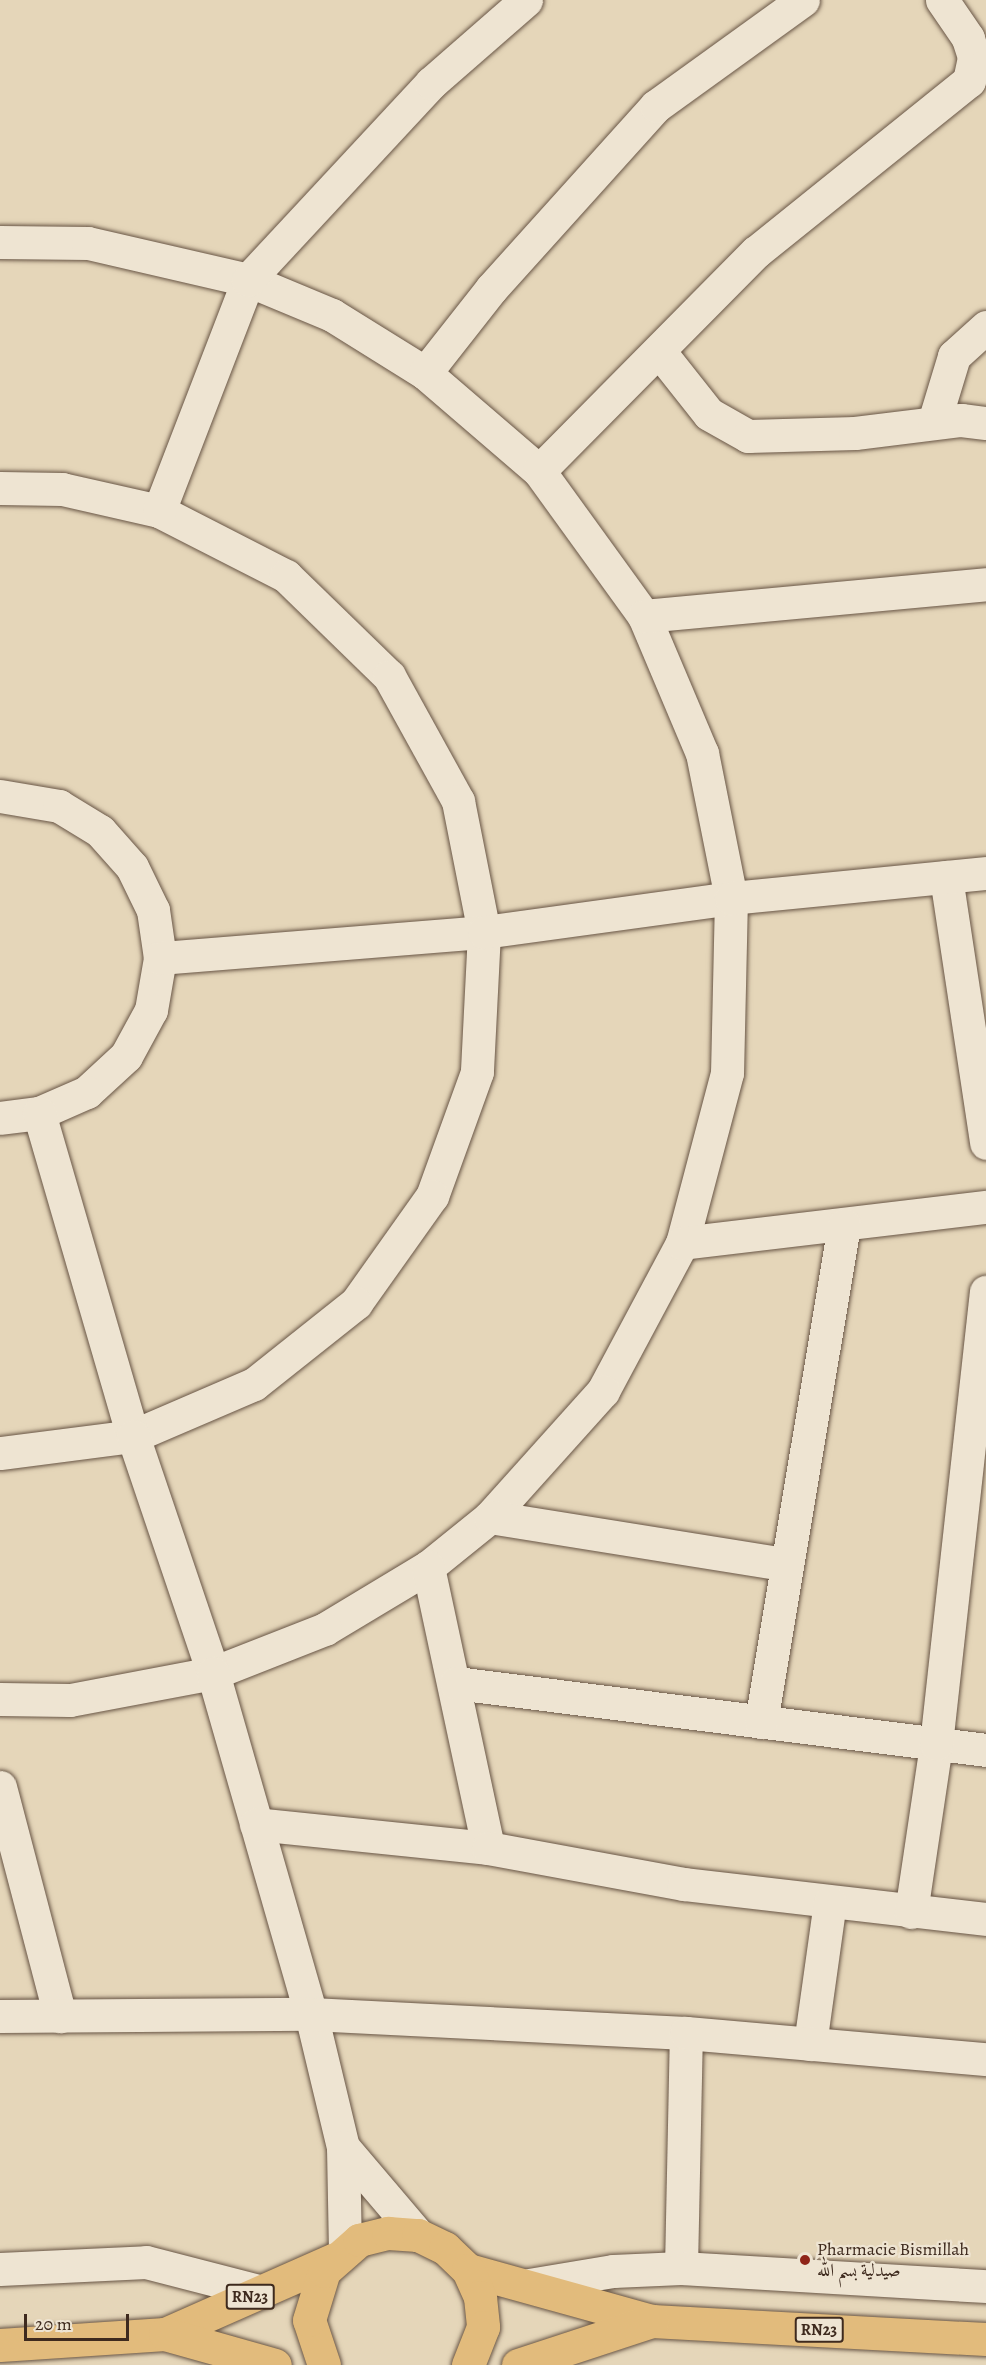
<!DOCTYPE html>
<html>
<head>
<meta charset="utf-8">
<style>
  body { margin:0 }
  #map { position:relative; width:986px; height:2365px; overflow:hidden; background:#e5d6b9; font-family:Alegreya,Amiri,serif }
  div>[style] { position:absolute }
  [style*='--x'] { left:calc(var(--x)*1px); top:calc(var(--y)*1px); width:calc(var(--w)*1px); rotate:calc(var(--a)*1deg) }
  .roads { filter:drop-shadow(0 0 2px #685545) drop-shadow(0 0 2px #685545) }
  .minor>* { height:33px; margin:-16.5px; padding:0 16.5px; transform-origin:16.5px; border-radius:16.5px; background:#eee4d2 }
  .major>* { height:33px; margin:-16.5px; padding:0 16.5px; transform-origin:16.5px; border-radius:16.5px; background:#e2bb7c }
  .dots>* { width:16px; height:16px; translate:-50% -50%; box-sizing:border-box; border:3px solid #eee4d2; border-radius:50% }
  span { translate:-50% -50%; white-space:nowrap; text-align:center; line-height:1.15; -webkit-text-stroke:4.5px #eee4d2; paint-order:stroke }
  .shield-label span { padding:2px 4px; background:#eee4d2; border:2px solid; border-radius:4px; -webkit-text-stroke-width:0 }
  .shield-label { font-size:16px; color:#3e2a1e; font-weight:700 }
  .poi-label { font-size:18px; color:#3e2a1e }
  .left { translate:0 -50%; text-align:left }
  .scale { position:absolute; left:24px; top:2314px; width:105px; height:27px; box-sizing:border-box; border:3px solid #3e2a1e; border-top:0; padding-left:8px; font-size:18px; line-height:21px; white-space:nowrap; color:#3e2a1e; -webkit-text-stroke:4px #eee4d2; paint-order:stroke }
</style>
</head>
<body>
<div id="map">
  <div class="roads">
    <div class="minor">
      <div style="--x:0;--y:242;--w:88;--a:0.7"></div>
      <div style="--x:88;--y:243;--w:164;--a:13"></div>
      <div style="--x:248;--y:280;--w:91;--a:22.6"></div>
      <div style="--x:332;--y:315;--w:110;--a:31.9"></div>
      <div style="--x:425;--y:373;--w:150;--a:40.7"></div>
      <div style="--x:539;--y:471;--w:179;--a:54.1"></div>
      <div style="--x:644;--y:616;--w:149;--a:67.1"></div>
      <div style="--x:702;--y:753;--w:148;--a:78.7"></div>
      <div style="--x:731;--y:898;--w:175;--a:91.3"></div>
      <div style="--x:727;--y:1073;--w:176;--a:104.8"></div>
      <div style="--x:682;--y:1243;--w:168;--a:118.1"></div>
      <div style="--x:603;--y:1391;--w:169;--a:131.9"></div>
      <div style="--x:490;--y:1517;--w:80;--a:141.1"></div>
      <div style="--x:428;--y:1567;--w:120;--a:149"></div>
      <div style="--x:325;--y:1629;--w:120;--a:158.6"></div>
      <div style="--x:213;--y:1673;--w:146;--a:169.3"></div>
      <div style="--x:70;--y:1700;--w:70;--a:-179.2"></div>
      <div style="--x:659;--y:351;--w:80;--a:51.6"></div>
      <div style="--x:709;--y:414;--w:45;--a:29.4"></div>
      <div style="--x:748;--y:436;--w:107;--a:-1.6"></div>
      <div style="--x:855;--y:433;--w:107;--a:-7"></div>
      <div style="--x:961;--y:420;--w:25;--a:7"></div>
      <div style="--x:425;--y:373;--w:107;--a:-51.8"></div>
      <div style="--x:491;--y:289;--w:246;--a:-48"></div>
      <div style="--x:656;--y:106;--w:181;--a:-35.8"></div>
      <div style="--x:934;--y:422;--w:69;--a:-73.1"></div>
      <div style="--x:954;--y:356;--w:43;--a:-42.2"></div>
      <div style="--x:539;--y:471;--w:308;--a:-45.3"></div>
      <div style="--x:756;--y:252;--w:273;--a:-38.8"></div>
      <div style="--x:969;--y:81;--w:25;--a:-78"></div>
      <div style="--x:974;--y:57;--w:20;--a:-108"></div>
      <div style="--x:968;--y:38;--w:46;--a:-124.4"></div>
      <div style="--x:0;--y:488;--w:62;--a:0.9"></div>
      <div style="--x:62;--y:489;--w:99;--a:12.8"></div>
      <div style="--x:159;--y:511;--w:143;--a:27.1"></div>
      <div style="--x:286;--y:576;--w:144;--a:44.2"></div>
      <div style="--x:389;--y:676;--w:143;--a:61.1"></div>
      <div style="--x:458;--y:801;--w:134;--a:78.8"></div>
      <div style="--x:484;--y:932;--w:140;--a:92.9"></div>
      <div style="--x:477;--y:1072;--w:132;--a:109.9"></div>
      <div style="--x:432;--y:1196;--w:131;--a:125.4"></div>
      <div style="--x:356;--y:1303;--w:130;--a:141.5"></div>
      <div style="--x:254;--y:1384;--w:132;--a:156.7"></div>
      <div style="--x:133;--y:1436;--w:134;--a:172.7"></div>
      <div style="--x:159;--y:511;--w:248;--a:-68.9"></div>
      <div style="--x:248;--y:280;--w:269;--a:-47.1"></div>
      <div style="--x:431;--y:83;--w:126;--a:-41.1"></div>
      <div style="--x:644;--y:616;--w:343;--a:-5.3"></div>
      <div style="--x:0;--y:796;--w:60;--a:9.6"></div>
      <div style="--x:59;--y:806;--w:48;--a:31.4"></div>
      <div style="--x:100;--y:831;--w:48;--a:48.4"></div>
      <div style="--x:132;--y:867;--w:48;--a:64"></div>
      <div style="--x:153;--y:910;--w:49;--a:81.7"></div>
      <div style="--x:160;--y:958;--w:53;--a:99.8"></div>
      <div style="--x:151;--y:1010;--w:52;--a:118.5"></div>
      <div style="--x:126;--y:1056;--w:53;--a:137.3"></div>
      <div style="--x:87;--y:1092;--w:52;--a:156.4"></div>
      <div style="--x:39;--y:1113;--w:39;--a:173"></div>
      <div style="--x:946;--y:877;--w:269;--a:81.4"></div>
      <div style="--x:160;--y:958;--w:325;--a:-4.6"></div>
      <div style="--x:484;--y:932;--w:249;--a:-7.8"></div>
      <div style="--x:731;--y:898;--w:256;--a:-5.6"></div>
      <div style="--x:39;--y:1113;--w:336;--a:73.8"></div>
      <div style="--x:133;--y:1436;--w:250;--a:71.3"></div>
      <div style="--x:213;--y:1673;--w:355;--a:74"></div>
      <div style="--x:311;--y:2014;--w:137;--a:76.5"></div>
      <div style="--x:343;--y:2147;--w:102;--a:88.9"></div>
      <div style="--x:682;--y:1243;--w:306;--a:-6.8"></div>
      <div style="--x:490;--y:1517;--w:299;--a:9.1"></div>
      <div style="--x:428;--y:1567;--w:287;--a:77.9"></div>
      <div style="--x:456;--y:1683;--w:534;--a:7.2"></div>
      <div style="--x:761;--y:1722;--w:504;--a:-80.52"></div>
      <div style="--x:0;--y:1787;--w:237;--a:75.3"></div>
      <div style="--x:256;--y:1824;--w:233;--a:5.9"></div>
      <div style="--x:488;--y:1848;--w:199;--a:10.4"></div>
      <div style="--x:684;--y:1884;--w:304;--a:6.6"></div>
      <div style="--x:911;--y:1912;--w:170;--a:-81.5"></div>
      <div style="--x:936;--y:1744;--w:455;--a:-83.7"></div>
      <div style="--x:0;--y:2016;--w:311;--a:-0.4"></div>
      <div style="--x:311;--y:2014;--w:375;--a:2.9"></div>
      <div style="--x:810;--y:2044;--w:143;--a:-82"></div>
      <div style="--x:343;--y:2147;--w:116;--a:49.6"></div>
      <div style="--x:681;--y:2268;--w:235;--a:-88.8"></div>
      <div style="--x:686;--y:2033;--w:301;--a:5"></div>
      <div style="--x:0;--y:2269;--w:146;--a:-2.7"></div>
      <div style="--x:146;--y:2262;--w:120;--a:14.5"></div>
      <div style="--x:529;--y:2285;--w:85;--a:-9.5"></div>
      <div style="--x:613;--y:2271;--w:68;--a:-2.5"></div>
      <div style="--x:681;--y:2268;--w:306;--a:3.4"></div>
    </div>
    <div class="major">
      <div style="--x:468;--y:2270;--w:191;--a:15.5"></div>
      <div style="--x:652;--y:2321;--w:334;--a:3.1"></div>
      <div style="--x:165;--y:2334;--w:186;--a:-23.8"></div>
      <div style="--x:0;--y:2345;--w:165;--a:-3.8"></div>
      <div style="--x:165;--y:2334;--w:114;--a:15.7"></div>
      <div style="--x:324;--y:2365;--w:47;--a:-108.4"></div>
      <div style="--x:309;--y:2320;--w:51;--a:-73"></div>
      <div style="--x:324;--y:2271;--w:47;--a:-41.5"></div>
      <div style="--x:359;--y:2240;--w:30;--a:-14"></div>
      <div style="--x:388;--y:2233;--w:30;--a:4"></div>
      <div style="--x:418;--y:2235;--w:30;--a:26"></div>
      <div style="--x:445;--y:2248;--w:32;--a:44"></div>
      <div style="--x:468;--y:2270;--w:30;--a:66"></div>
      <div style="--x:480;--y:2297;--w:30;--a:84"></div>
      <div style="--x:483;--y:2327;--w:41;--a:111.5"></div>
      <div style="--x:518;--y:2365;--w:141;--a:-18.2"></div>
    </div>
  </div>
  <div class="dots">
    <div style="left:805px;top:2260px;background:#8f2418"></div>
  </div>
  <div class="shield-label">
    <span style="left:250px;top:2297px">RN23</span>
    <span style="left:819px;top:2330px">RN23</span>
  </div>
  <div class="poi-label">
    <span class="left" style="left:817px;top:2260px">Pharmacie Bismillah<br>صيدلية بسم الله</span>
  </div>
  <div class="scale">20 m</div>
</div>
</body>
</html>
